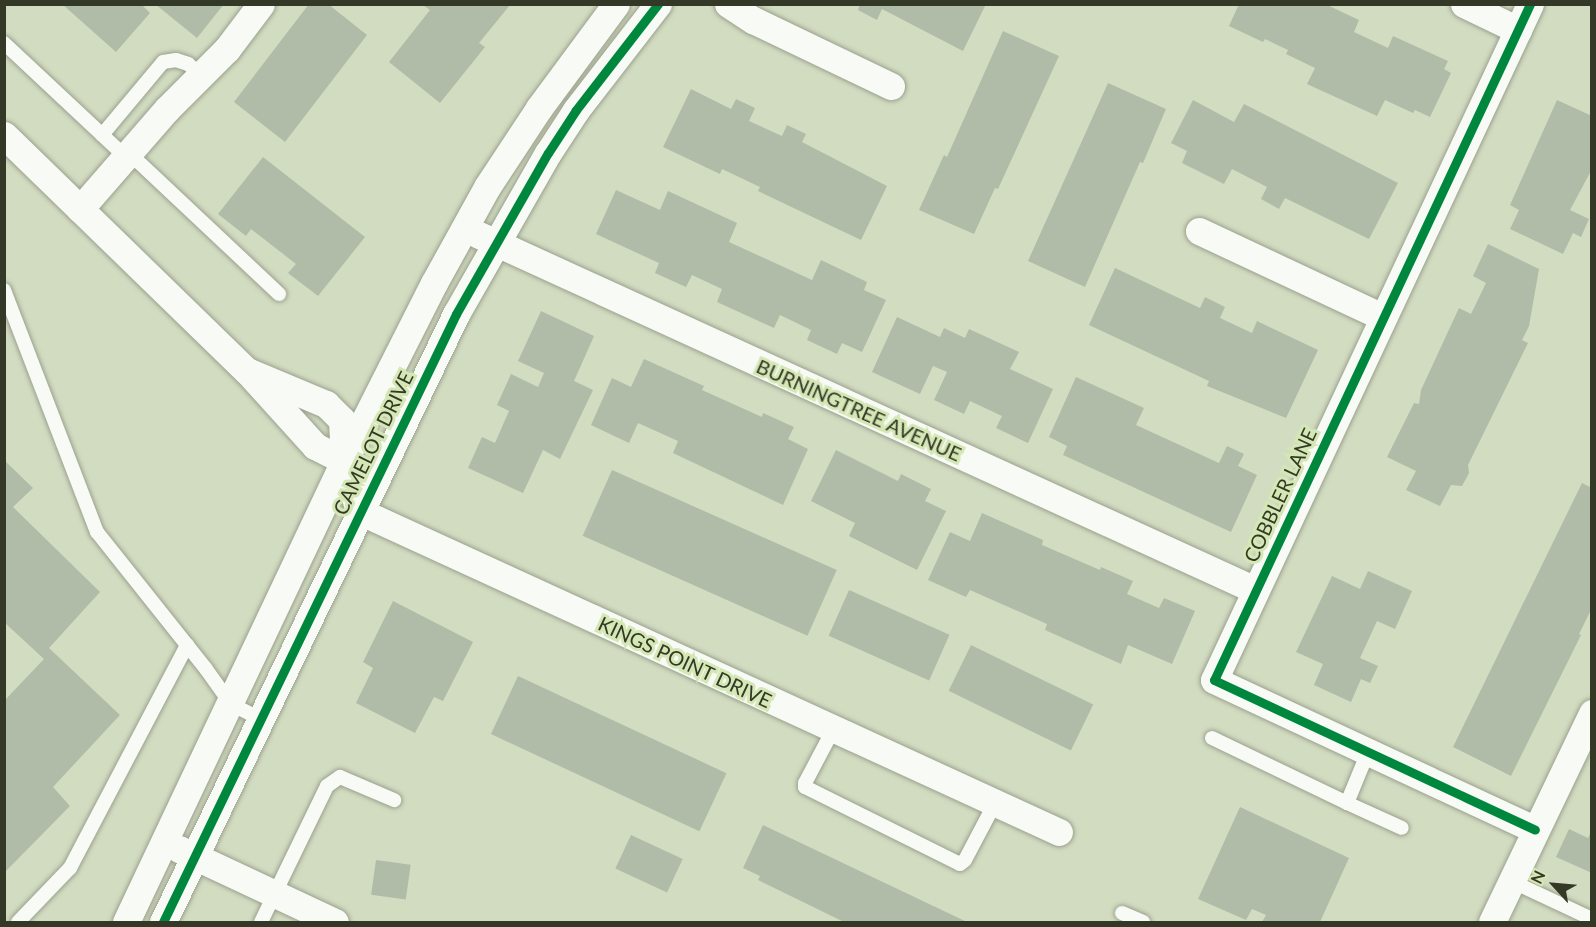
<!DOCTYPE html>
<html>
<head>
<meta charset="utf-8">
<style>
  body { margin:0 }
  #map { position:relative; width:1596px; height:927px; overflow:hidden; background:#d2dcc1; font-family:Lato,sans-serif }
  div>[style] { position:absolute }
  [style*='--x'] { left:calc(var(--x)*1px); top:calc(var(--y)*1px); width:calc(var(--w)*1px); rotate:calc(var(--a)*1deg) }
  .building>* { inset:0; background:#b0bca8; transform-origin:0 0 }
  .roads { filter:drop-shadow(0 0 2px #9aa18d) drop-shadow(0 0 2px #9aa18d) }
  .service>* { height:14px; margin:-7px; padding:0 7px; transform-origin:7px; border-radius:7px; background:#f8faf6 }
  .minor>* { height:27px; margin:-13.5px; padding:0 13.5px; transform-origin:13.5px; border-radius:13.5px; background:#f8faf6 }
  .cycleway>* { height:9px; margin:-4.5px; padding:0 4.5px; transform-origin:4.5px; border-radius:4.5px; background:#00873e }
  span { translate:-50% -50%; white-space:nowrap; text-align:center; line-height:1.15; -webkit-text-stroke:6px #d6e7b6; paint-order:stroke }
  .street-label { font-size:20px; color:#333926 }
  .frame { position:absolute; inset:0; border:6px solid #333926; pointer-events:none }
  .north { position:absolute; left:1524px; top:855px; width:60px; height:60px; -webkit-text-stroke:4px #d6e7b6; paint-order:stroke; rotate:296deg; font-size:16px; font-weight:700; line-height:24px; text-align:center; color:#333926 }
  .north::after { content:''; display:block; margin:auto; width:21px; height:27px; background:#333926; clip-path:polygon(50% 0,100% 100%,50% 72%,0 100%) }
</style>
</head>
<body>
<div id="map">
  <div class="building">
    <div style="clip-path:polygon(62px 4px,141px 4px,150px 13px,116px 52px)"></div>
    <div style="clip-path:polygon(155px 4px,224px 4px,197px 38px)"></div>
    <div style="clip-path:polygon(309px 4px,328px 4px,367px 35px,285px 142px,234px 102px)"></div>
    <div style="clip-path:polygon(860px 4px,986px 4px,963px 51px,882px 9px,877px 20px,858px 10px)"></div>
    <div style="clip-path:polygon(1239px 4px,1325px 4px,1359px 20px,1354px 32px,1388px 48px,1393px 36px,1448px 61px,1444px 69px,1451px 73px,1430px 117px,1415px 110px,1413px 113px,1385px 100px,1377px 116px,1307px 84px,1315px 68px,1286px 54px,1288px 50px,1265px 39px,1263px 42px,1229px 26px)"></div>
    <div style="clip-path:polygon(423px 5px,510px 5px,479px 43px,485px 47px,440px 103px,389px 62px,430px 10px)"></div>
    <div style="clip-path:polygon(1003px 31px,1059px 56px,998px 189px,995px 188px,974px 234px,919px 210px,944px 155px,947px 157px)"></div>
    <div style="clip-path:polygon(1108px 83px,1166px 109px,1143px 163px,1140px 162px,1085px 287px,1028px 261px)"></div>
    <div style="clip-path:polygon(691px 89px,731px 109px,736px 99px,755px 108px,749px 121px,782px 136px,787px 125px,806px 134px,802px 142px,887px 186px,861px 240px,758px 191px,760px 187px,722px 169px,720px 174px,663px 147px)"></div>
    <div style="clip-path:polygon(1193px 100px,1234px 122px,1244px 104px,1398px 183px,1369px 239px,1285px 198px,1279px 209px,1261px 199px,1267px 187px,1232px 169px,1224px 184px,1182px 163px,1187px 151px,1171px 143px)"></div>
    <div style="clip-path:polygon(1557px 100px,1592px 116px,1592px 169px,1570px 210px,1589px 219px,1581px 237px,1573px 233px,1563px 254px,1510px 229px,1519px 210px,1510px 205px)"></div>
    <div style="clip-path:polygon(263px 157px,365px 237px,318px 296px,288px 273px,296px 264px,251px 229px,246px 236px,218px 214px)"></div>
    <div style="clip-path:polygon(616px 190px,660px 210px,668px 191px,737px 223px,729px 242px,812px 280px,821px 260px,867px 282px,864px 290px,886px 300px,862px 352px,842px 343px,837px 354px,807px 340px,811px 330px,780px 315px,774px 328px,717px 302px,722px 289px,692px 275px,686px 287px,655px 273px,659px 263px,596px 234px)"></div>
    <div style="clip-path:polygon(1488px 244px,1539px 269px,1529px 326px,1522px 340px,1528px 343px,1468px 465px,1469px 473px,1462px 486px,1451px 485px,1440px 506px,1406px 490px,1416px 471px,1387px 457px,1414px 403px,1419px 404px,1421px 390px,1459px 308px,1471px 314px,1486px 283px,1473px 276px)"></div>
    <div style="clip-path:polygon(1115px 268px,1200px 308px,1205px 297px,1225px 307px,1220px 318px,1252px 333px,1257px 321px,1318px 350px,1286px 418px,1207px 386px,1209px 381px,1089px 325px)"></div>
    <div style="clip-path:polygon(541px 311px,594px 336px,574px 381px,593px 390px,560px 459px,543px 450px,523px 493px,468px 468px,482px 437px,495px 443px,509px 411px,497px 405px,511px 374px,538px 387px,544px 373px,518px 361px)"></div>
    <div style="clip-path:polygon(897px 317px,940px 337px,944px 328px,965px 338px,969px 329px,1019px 352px,1010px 369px,1053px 389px,1028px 443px,996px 428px,1002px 416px,970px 401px,964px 414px,934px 400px,947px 372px,933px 366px,920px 394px,872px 372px)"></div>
    <div style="clip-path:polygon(644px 359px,704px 386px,702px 390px,762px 417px,763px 413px,794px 427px,788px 439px,808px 449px,783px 505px,673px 453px,678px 441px,638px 423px,629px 443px,591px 425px,612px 378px,631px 387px)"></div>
    <div style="clip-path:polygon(1076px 377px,1144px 408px,1136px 425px,1219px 463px,1227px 446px,1244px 454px,1238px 466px,1257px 475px,1231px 532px,1063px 455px,1067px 446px,1049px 437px)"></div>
    <div style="clip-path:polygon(836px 450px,898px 481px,901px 474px,931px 489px,925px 501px,946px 511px,917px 570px,849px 536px,855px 523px,811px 501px)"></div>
    <div style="clip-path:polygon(4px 460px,33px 488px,13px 507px,100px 592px,49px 648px,120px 715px,53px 787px,70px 806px,5px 872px,5px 700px,44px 659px,4px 622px)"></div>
    <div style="left:612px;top:470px;width:246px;height:72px;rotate:24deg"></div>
    <div style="clip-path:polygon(1582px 483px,1592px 488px,1592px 608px,1579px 634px,1581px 635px,1511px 776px,1453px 747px)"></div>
    <div style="clip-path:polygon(982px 513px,1043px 540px,1042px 545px,1100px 570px,1101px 567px,1133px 581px,1127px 594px,1159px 608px,1164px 598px,1195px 611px,1172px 664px,1128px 645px,1121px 664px,1045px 630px,1047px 624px,970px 590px,966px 597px,928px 580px,950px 532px,970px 541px)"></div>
    <div style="clip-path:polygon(1368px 571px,1412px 591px,1395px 629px,1377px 621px,1360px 658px,1378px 666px,1370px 683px,1361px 679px,1351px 702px,1314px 685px,1323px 664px,1296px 652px,1332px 576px,1360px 589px)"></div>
    <div style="left:849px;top:590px;width:110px;height:50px;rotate:24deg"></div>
    <div style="clip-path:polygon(393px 601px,473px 642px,443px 701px,434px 697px,415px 733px,356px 703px,373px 668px,363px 662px)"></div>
    <div style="left:971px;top:645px;width:136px;height:51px;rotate:26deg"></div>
    <div style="left:518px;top:676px;width:230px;height:64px;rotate:25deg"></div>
    <div style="clip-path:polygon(1240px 807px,1349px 858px,1320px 922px,1262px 922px,1266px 915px,1252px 909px,1246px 920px,1198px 899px)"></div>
    <div style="clip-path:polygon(763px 825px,967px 922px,844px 922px,758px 880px,760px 876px,743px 868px)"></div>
    <div style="clip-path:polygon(1569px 829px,1588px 838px,1592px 830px,1592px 873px,1556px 857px)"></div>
    <div style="left:631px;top:835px;width:57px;height:37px;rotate:25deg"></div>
    <div style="left:376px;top:860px;width:35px;height:35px;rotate:8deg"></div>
  </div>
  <div class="roads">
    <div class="service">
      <div style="--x:4;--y:43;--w:167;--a:43.1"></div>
      <div style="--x:102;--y:135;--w:95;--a:-50.1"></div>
      <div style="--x:163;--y:62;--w:13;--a:-9"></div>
      <div style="--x:176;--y:60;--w:13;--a:18"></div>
      <div style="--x:188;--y:64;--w:17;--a:40"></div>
      <div style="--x:129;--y:153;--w:206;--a:43.2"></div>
      <div style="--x:4;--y:290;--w:259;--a:69"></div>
      <div style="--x:97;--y:532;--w:175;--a:51.5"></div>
      <div style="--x:206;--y:669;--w:43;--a:54.5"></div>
      <div style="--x:231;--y:704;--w:33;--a:27"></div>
      <div style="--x:833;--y:730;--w:60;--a:117.8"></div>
      <div style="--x:805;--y:783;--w:4;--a:90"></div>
      <div style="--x:805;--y:787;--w:173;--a:26.4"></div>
      <div style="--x:960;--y:864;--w:6;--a:-39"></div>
      <div style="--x:965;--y:860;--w:64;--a:-62.2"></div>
      <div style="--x:1212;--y:738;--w:150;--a:25.7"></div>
      <div style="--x:1347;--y:803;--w:55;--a:-67.6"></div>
      <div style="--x:1347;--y:803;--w:60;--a:24.4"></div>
      <div style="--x:1511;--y:881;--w:89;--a:25.1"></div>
      <div style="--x:1122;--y:913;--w:23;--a:23"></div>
      <div style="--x:18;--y:922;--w:75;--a:-46.1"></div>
      <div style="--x:70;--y:868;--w:252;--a:-62.3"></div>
      <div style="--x:261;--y:922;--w:151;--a:-64.1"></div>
      <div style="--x:327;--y:786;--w:16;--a:-35"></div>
      <div style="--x:340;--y:777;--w:59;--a:23.1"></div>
    </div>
    <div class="minor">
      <div style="--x:728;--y:4;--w:30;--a:33"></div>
      <div style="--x:753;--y:20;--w:153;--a:25.6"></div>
      <div style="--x:1464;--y:4;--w:60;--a:25.7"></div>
      <div style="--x:1530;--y:4;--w:746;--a:115.05"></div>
      <div style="--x:1214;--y:680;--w:354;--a:25"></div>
      <div style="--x:4;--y:135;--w:339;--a:44.2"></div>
      <div style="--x:247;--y:371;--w:101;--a:47.8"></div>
      <div style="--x:315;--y:446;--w:33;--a:27"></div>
      <div style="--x:80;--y:209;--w:133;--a:-49"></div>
      <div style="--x:167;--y:109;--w:85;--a:-45"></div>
      <div style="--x:227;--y:49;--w:56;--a:-52.9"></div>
      <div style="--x:1199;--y:231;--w:203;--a:25.1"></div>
      <div style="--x:479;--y:235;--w:853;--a:24.58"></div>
      <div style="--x:247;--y:371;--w:86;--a:22.7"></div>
      <div style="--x:326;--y:404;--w:23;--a:45"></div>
      <div style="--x:342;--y:420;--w:41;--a:87.2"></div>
      <div style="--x:344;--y:461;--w:52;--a:73.3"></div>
      <div style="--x:359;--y:511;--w:770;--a:24.63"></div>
      <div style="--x:179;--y:849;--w:172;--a:25.1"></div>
      <div style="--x:126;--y:922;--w:510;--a:-64.69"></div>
      <div style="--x:344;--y:461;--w:199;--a:-63.2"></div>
      <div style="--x:434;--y:283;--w:110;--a:-61.1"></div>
      <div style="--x:487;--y:187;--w:95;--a:-56.6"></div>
      <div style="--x:539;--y:108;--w:129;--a:-53.5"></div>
      <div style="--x:163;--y:922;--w:675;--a:-64.27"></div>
      <div style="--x:456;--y:314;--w:185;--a:-60.3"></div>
      <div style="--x:548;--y:153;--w:51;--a:-56.9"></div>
      <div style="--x:576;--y:110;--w:134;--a:-52.3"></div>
      <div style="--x:1492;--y:922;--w:232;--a:-64.4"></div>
    </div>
  </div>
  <div class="cycleway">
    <div style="--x:1530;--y:4;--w:746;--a:115.05"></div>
    <div style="--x:1214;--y:680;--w:354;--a:25"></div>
    <div style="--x:163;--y:922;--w:675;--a:-64.27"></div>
    <div style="--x:456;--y:314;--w:185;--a:-60.3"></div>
    <div style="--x:548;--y:153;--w:51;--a:-56.9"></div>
    <div style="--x:576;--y:110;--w:134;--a:-52.3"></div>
  </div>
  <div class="street-label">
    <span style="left:859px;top:410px;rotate:24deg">BURNINGTREE AVENUE</span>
    <span style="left:373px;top:443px;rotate:-64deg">CAMELOT DRIVE</span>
    <span style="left:1280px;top:495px;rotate:-65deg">COBBLER LANE</span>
    <span style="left:685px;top:662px;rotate:25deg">KINGS POINT DRIVE</span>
  </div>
  <div class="frame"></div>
  <div class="north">N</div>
</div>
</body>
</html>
